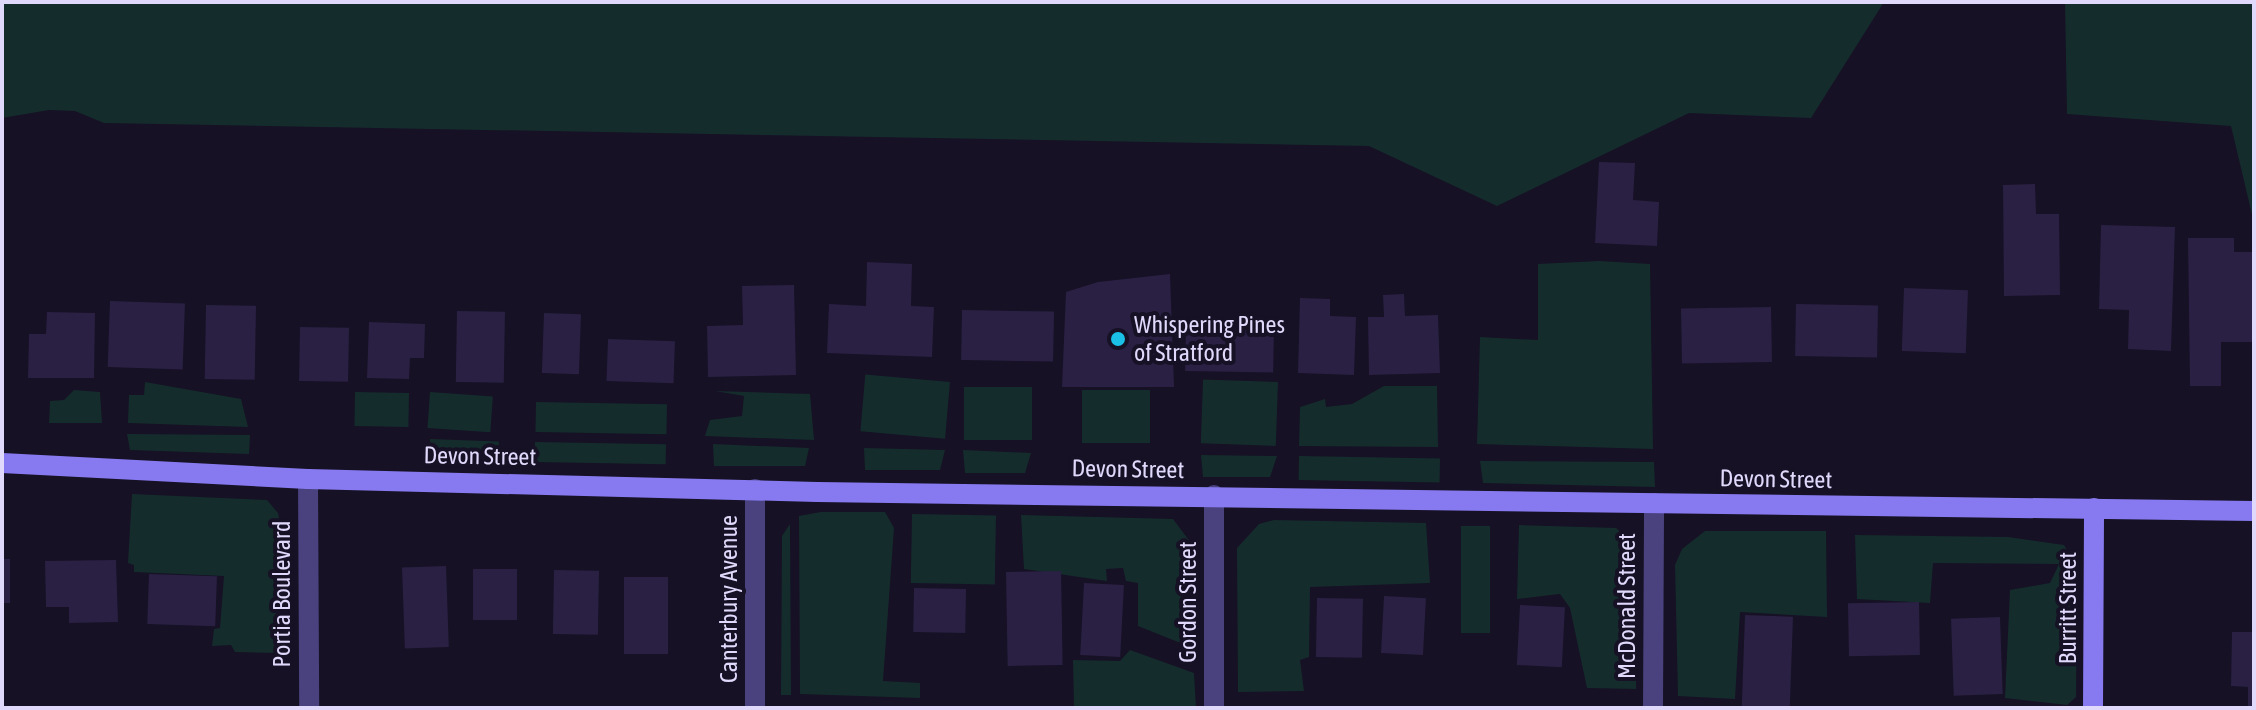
<!DOCTYPE html>
<html>
<head>
<meta charset="utf-8">
<style>
  body { margin:0 }
  #map { position:relative; width:2256px; height:710px; overflow:hidden; background:#161124; font-family:"Asap Condensed",sans-serif }
  div>[style] { position:absolute }
  [style*='--x'] { left:calc(var(--x)*1px); top:calc(var(--y)*1px); width:calc(var(--w)*1px); rotate:calc(var(--a)*1deg) }
  .green>* { inset:0; background:#152c2d; transform-origin:0 0 }
  .building>* { inset:0; background:#2a2043; transform-origin:0 0 }
  .street>* { height:20px; margin:-10px; padding:0 10px; transform-origin:10px; border-radius:10px; background:#49427e }
  .secondary>* { height:20px; margin:-10px; padding:0 10px; transform-origin:10px; border-radius:10px; background:#877af1 }
  .dots>* { width:22px; height:22px; translate:-50% -50%; box-sizing:border-box; border:4px solid #161124; border-radius:50% }
  span { translate:-50% -50%; white-space:nowrap; text-align:center; line-height:1.15; -webkit-text-stroke:8px #161124; paint-order:stroke }
  .poi-label { font-size:24px; color:#e0d9fb }
  .left { translate:0 -50%; text-align:left }
  .street-label { font-size:24px; color:#e0d9fb }
  .frame { position:absolute; inset:0; border:4px solid #e0d9fb; pointer-events:none }
</style>
</head>
<body>
<div id="map">
  <div class="green">
    <div style="clip-path:polygon(2px 2px,1884px 2px,1811px 118px,1689px 113px,1497px 206px,1369px 146px,104px 123px,75px 111px,49px 110px,2px 118px)"></div>
    <div style="clip-path:polygon(2065px 2px,2254px 2px,2254px 223px,2231px 126px,2067px 114px)"></div>
    <div style="clip-path:polygon(1599px 261px,1650px 264px,1653px 449px,1477px 444px,1480px 337px,1538px 340px,1538px 264px)"></div>
    <div style="clip-path:polygon(145px 382px,241px 399px,248px 427px,128px 423px,129px 395px,144px 395px)"></div>
    <div style="left:950px;top:382px;width:57px;height:85px;rotate:95deg"></div>
    <div style="left:1278px;top:382px;width:64px;height:75px;rotate:92deg"></div>
    <div style="clip-path:polygon(1384px 386px,1437px 386px,1438px 447px,1299px 446px,1300px 407px,1325px 399px,1326px 407px,1352px 404px)"></div>
    <div style="left:964px;top:387px;width:68px;height:53px"></div>
    <div style="clip-path:polygon(74px 390px,100px 392px,102px 423px,49px 423px,50px 401px,64px 400px)"></div>
    <div style="left:1082px;top:390px;width:68px;height:53px"></div>
    <div style="clip-path:polygon(715px 391px,810px 394px,814px 440px,705px 436px,710px 420px,742px 416px,744px 396px)"></div>
    <div style="left:355px;top:392px;width:54px;height:34px;rotate:1deg"></div>
    <div style="left:430px;top:392px;width:63px;height:36px;rotate:4deg"></div>
    <div style="left:536px;top:402px;width:131px;height:30px;rotate:1deg"></div>
    <div style="clip-path:polygon(127px 434px,250px 435px,249px 454px,130px 450px)"></div>
    <div style="left:430px;top:439px;width:69px;height:21px;rotate:2deg"></div>
    <div style="left:535px;top:442px;width:131px;height:20px;rotate:1deg"></div>
    <div style="clip-path:polygon(713px 444px,809px 448px,805px 466px,714px 466px)"></div>
    <div style="clip-path:polygon(864px 448px,945px 450px,940px 470px,865px 470px)"></div>
    <div style="clip-path:polygon(963px 450px,1031px 453px,1025px 473px,965px 473px)"></div>
    <div style="clip-path:polygon(1201px 455px,1277px 456px,1270px 477px,1203px 477px)"></div>
    <div style="left:1299px;top:456px;width:141px;height:24px;rotate:1deg"></div>
    <div style="clip-path:polygon(1480px 461px,1654px 462px,1655px 487px,1483px 483px)"></div>
    <div style="clip-path:polygon(132px 494px,267px 500px,278px 513px,287px 555px,287px 648px,279px 653px,235px 652px,231px 645px,212px 646px,214px 629px,220px 628px,224px 576px,134px 572px,134px 565px,128px 563px)"></div>
    <div style="clip-path:polygon(821px 512px,885px 512px,894px 528px,883px 681px,920px 683px,920px 698px,800px 694px,799px 516px)"></div>
    <div style="left:912px;top:514px;width:84px;height:69px;rotate:1deg"></div>
    <div style="clip-path:polygon(1021px 515px,1173px 519px,1194px 547px,1193px 648px,1138px 626px,1138px 583px,1126px 581px,1123px 568px,1106px 569px,1107px 581px,1024px 569px)"></div>
    <div style="clip-path:polygon(1274px 520px,1426px 523px,1430px 583px,1310px 587px,1309px 657px,1300px 660px,1304px 691px,1238px 692px,1237px 548px,1259px 524px)"></div>
    <div style="clip-path:polygon(790px 524px,791px 695px,781px 695px,782px 536px)"></div>
    <div style="clip-path:polygon(1519px 525px,1616px 528px,1636px 547px,1636px 689px,1587px 688px,1570px 608px,1560px 594px,1517px 599px)"></div>
    <div style="left:1461px;top:526px;width:29px;height:107px"></div>
    <div style="clip-path:polygon(1705px 531px,1826px 531px,1827px 617px,1740px 612px,1735px 699px,1678px 696px,1675px 565px,1682px 549px)"></div>
    <div style="clip-path:polygon(1855px 535px,2008px 537px,2064px 545px,2074px 562px,2077px 595px,2076px 697px,2067px 705px,2005px 698px,2010px 590px,2050px 583px,2059px 564px,1933px 563px,1930px 603px,1857px 599px)"></div>
    <div style="clip-path:polygon(1130px 650px,1194px 673px,1196px 708px,1074px 708px,1073px 660px,1120px 661px)"></div>
  </div>
  <div class="building">
    <div style="clip-path:polygon(1599px 162px,1635px 163px,1633px 200px,1659px 202px,1657px 246px,1595px 243px)"></div>
    <div style="clip-path:polygon(2035px 184px,2036px 214px,2059px 214px,2060px 295px,2004px 296px,2003px 185px)"></div>
    <div style="clip-path:polygon(2101px 225px,2175px 227px,2171px 351px,2128px 349px,2129px 310px,2099px 309px)"></div>
    <div style="clip-path:polygon(2188px 238px,2234px 238px,2234px 252px,2252px 252px,2253px 342px,2221px 342px,2221px 386px,2190px 386px)"></div>
    <div style="clip-path:polygon(867px 262px,912px 264px,911px 306px,934px 307px,932px 357px,827px 353px,829px 304px,866px 306px)"></div>
    <div style="clip-path:polygon(1170px 274px,1174px 387px,1062px 387px,1066px 292px,1098px 282px)"></div>
    <div style="clip-path:polygon(794px 285px,796px 375px,708px 377px,707px 326px,743px 325px,742px 286px)"></div>
    <div style="left:1904px;top:288px;width:64px;height:63px;rotate:2deg"></div>
    <div style="clip-path:polygon(1404px 294px,1405px 316px,1438px 315px,1440px 373px,1369px 375px,1368px 317px,1384px 317px,1383px 295px)"></div>
    <div style="clip-path:polygon(1300px 298px,1330px 299px,1330px 316px,1356px 317px,1354px 375px,1298px 373px)"></div>
    <div style="left:110px;top:301px;width:75px;height:66px;rotate:2deg"></div>
    <div style="left:1796px;top:304px;width:82px;height:52px;rotate:1deg"></div>
    <div style="left:206px;top:305px;width:50px;height:74px;rotate:1deg"></div>
    <div style="left:1771px;top:307px;width:55px;height:90px;rotate:89deg"></div>
    <div style="left:962px;top:310px;width:92px;height:50px;rotate:1deg"></div>
    <div style="left:457px;top:311px;width:48px;height:71px;rotate:1deg"></div>
    <div style="clip-path:polygon(47px 312px,95px 313px,94px 378px,28px 378px,29px 334px,46px 334px)"></div>
    <div style="left:544px;top:313px;width:37px;height:60px;rotate:2deg"></div>
    <div style="clip-path:polygon(369px 322px,425px 324px,424px 358px,410px 358px,409px 379px,367px 378px)"></div>
    <div style="left:1186px;top:323px;width:88px;height:48px;rotate:1deg"></div>
    <div style="left:300px;top:327px;width:49px;height:54px;rotate:1deg"></div>
    <div style="left:608px;top:339px;width:67px;height:42px;rotate:2deg"></div>
    <div style="left:2px;top:559px;width:8px;height:44px"></div>
    <div style="clip-path:polygon(116px 560px,118px 622px,69px 623px,69px 607px,46px 607px,45px 561px)"></div>
    <div style="left:446px;top:566px;width:81px;height:44px;rotate:88deg"></div>
    <div style="left:473px;top:569px;width:44px;height:51px"></div>
    <div style="left:554px;top:570px;width:45px;height:64px;rotate:1deg"></div>
    <div style="left:1061px;top:571px;width:94px;height:55px;rotate:89deg"></div>
    <div style="left:149px;top:574px;width:68px;height:50px;rotate:2deg"></div>
    <div style="left:624px;top:577px;width:44px;height:77px"></div>
    <div style="left:1084px;top:583px;width:40px;height:72px;rotate:3deg"></div>
    <div style="left:914px;top:588px;width:52px;height:44px;rotate:1deg"></div>
    <div style="left:1384px;top:596px;width:42px;height:57px;rotate:3deg"></div>
    <div style="left:1317px;top:598px;width:46px;height:59px;rotate:1deg"></div>
    <div style="left:1919px;top:602px;width:53px;height:71px;rotate:89deg"></div>
    <div style="left:1520px;top:605px;width:45px;height:60px;rotate:3deg"></div>
    <div style="left:1745px;top:615px;width:48px;height:93px;rotate:2deg"></div>
    <div style="left:2000px;top:617px;width:77px;height:49px;rotate:88deg"></div>
    <div style="clip-path:polygon(2232px 632px,2254px 632px,2254px 708px,2248px 708px,2248px 687px,2231px 686px)"></div>
  </div>
  <div class="street">
    <div style="--x:308;--y:479;--w:229;--a:89.7"></div>
    <div style="--x:755;--y:489;--w:219;--a:90"></div>
    <div style="--x:1214;--y:495;--w:213;--a:90"></div>
    <div style="--x:1653;--y:708;--w:205;--a:-89.7"></div>
  </div>
  <div class="secondary">
    <div style="--x:2;--y:463;--w:306;--a:3"></div>
    <div style="--x:308;--y:479;--w:509;--a:1.46"></div>
    <div style="--x:817;--y:492;--w:1437;--a:0.76"></div>
    <div style="--x:2093;--y:708;--w:200;--a:-89.7"></div>
  </div>
  <div class="dots">
    <div style="left:1118px;top:339px;background:#1ac0e6"></div>
  </div>
  <div class="poi-label">
    <span class="left" style="left:1134px;top:339px">Whispering Pines<br>of Stratford</span>
  </div>
  <div class="street-label">
    <span style="left:480px;top:456px;rotate:1deg">Devon Street</span>
    <span style="left:1128px;top:469px;rotate:1deg">Devon Street</span>
    <span style="left:1776px;top:479px;rotate:1deg">Devon Street</span>
    <span style="left:282px;top:594px;rotate:-90deg">Portia Boulevard</span>
    <span style="left:729px;top:599px;rotate:-90deg">Canterbury Avenue</span>
    <span style="left:1188px;top:602px;rotate:-90deg">Gordon Street</span>
    <span style="left:1627px;top:606px;rotate:-90deg">McDonald Street</span>
    <span style="left:2068px;top:608px;rotate:-90deg">Burritt Street</span>
  </div>
  <div class="frame"></div>
</div>
</body>
</html>
